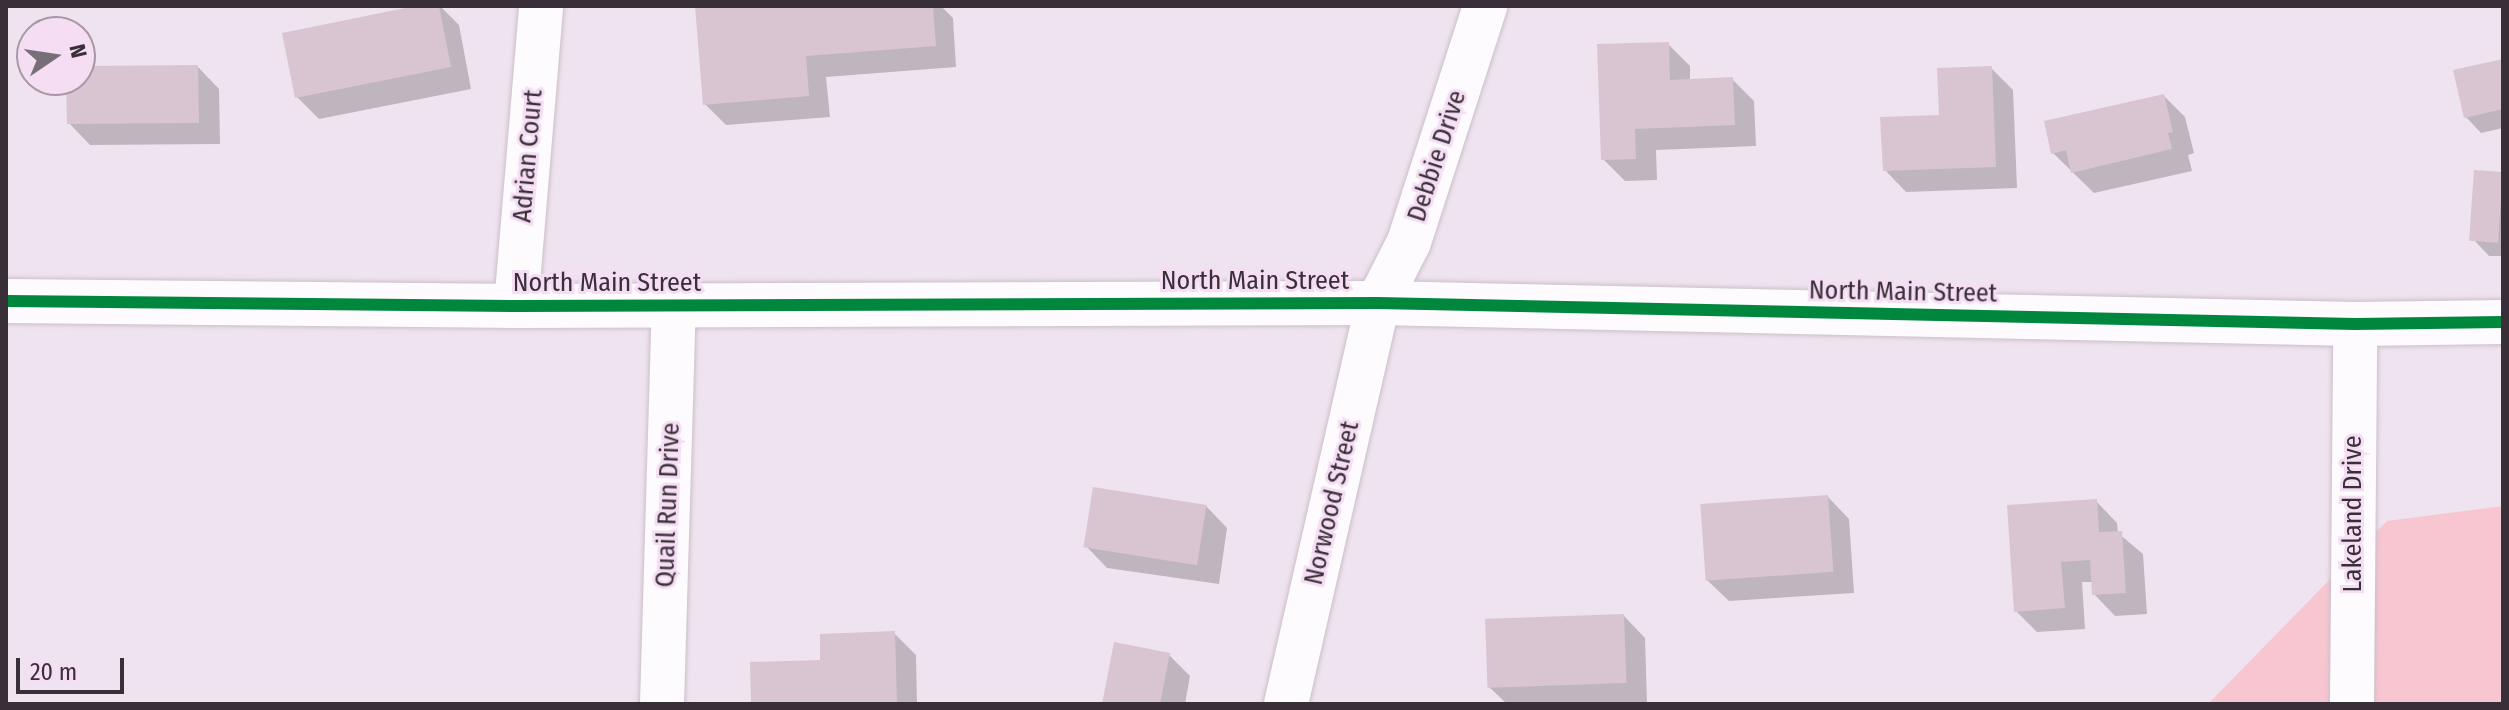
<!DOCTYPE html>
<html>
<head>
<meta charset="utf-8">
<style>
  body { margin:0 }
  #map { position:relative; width:2509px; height:710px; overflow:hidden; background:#efe3ef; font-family:"Fira Sans Condensed",sans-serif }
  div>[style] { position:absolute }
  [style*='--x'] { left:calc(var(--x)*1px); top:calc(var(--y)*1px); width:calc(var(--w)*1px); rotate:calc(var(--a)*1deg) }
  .green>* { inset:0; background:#f7c6d1 }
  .shadow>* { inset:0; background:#0003 }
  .building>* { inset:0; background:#d9c5d1; transform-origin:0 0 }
  .roads { filter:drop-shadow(0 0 2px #cac0c9) drop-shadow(0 0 2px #cac0c9) }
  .street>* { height:44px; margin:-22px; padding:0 22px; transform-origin:22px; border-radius:22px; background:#fdfbfd }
  .secondary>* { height:44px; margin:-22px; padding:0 22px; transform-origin:22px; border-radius:22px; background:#fdfbfd }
  .cycleway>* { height:12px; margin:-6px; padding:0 6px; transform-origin:6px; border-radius:6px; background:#00873e }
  span { translate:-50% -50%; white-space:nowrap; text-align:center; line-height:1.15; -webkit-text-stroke:6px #f5ddf3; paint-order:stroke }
  .street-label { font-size:26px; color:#382f38 }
  .frame { position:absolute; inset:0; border:8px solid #382f38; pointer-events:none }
  .north { position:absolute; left:16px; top:16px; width:80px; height:80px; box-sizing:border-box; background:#f5ddf3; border:2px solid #a997a8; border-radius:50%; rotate:77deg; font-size:22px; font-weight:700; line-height:32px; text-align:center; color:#382f38 }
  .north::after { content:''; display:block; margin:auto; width:28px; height:36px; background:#786e78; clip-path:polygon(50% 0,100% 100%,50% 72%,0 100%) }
  .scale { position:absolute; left:16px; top:658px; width:108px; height:36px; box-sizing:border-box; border:4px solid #382f38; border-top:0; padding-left:10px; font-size:24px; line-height:28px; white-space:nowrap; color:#382f38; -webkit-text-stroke:6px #f5ddf3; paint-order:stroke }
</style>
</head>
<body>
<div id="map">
  <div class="green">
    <div style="clip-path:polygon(2503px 506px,2503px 704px,2208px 704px,2387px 521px)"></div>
  </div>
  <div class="shadow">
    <div style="clip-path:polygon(425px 6px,440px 6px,459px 25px,471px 89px,319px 119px,297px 97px)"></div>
    <div style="clip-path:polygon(697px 6px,941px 6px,953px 18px,956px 67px,826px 77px,830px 117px,726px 125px,705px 104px)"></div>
    <div style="clip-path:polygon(1668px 44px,1690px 66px,1690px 81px,1732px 79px,1754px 101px,1756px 146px,1656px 150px,1657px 180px,1625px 181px,1603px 159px)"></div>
    <div style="clip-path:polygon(2503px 61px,2503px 128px,2481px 133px,2466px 117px)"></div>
    <div style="clip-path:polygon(198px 67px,219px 89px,220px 144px,90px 145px,69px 123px,68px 80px,80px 80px,80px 68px)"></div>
    <div style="clip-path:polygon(1991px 68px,2013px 90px,2017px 188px,1906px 192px,1885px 170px)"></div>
    <div style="clip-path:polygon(2164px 96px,2185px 117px,2194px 153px,2188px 155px,2192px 171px,2094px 193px,2053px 153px)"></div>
    <div style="clip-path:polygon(2503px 174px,2503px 256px,2489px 256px,2474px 240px)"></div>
    <div style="clip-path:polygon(1828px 497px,1849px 519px,1854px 593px,1729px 601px,1707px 580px)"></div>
    <div style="clip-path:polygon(2096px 501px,2117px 523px,2118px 533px,2143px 554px,2147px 614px,2115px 616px,2094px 594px,2093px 582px,2082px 582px,2085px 629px,2037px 632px,2016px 611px)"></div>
    <div style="clip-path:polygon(1206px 506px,1227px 528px,1219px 584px,1107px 568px,1086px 546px)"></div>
    <div style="clip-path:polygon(1624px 616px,1645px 638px,1647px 704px,1507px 704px,1488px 686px)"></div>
    <div style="clip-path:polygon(894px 633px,916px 655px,917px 704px,753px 704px,822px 662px)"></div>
    <div style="clip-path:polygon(1169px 655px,1190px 676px,1185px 704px,1104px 704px)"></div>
  </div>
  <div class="building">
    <div style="clip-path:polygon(415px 6px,439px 6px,451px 67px,295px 98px,282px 33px)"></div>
    <div style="clip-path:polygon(695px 6px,933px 6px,936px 46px,806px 56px,809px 96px,703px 105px)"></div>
    <div style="clip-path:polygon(1669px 42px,1670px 80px,1733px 77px,1735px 125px,1635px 129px,1636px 159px,1601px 160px,1597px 44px)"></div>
    <div style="clip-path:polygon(2503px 59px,2503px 109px,2464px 118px,2453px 70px)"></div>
    <div style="clip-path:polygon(198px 65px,199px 123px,67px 124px,66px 80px,80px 80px,80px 66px)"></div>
    <div style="clip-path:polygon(1992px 66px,1996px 167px,1883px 171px,1880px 117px,1939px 115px,1937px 68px)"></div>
    <div style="clip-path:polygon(2164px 94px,2173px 132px,2168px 133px,2172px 149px,2071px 173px,2066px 150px,2051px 154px,2044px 121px)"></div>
    <div style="left:2474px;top:170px;width:29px;height:71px;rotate:4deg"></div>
    <div style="left:1093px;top:487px;width:115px;height:61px;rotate:9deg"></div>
    <div style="left:1828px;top:495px;width:77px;height:128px;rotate:86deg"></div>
    <div style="clip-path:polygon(2097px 499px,2099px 532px,2122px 531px,2126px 593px,2092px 595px,2090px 560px,2061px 562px,2065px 608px,2014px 612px,2007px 505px)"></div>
    <div style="left:1624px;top:614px;width:69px;height:139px;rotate:88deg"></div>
    <div style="clip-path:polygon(895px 631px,897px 704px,751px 704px,750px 662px,820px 660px,820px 634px)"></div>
    <div style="clip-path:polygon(1114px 642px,1170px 653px,1160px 704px,1102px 704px)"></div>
  </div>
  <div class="roads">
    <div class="street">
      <div style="--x:516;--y:306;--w:301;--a:-85.2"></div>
      <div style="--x:662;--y:704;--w:398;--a:-88.3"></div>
      <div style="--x:1286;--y:704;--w:411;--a:-77.1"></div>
      <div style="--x:1378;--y:303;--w:68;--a:-63.1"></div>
      <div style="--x:1409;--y:242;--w:248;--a:-72.1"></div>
      <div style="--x:2352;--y:704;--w:380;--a:-89.5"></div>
    </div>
    <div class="secondary">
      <div style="--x:6;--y:301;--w:510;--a:0.56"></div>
      <div style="--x:516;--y:306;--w:862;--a:-0.2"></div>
      <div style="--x:1378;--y:303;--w:977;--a:1.23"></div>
      <div style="--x:2355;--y:324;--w:148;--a:-0.8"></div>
    </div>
  </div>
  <div class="cycleway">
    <div style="--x:6;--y:301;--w:510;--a:0.56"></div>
    <div style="--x:516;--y:306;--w:862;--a:-0.2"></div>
    <div style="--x:1378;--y:303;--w:977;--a:1.23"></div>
    <div style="--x:2355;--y:324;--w:148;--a:-0.8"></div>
  </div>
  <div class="street-label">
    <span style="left:528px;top:156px;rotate:-85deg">Adrian Court</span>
    <span style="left:1437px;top:156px;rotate:-72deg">Debbie Drive</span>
    <span style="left:1255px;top:281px">North Main Street</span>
    <span style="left:607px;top:283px">North Main Street</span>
    <span style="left:1903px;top:292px;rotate:1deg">North Main Street</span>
    <span style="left:1332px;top:503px;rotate:-77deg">Norwood Street</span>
    <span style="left:668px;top:505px;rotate:-88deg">Quail Run Drive</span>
    <span style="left:2353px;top:514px;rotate:-90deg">Lakeland Drive</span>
  </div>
  <div class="frame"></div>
  <div class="north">N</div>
  <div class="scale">20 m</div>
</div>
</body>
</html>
